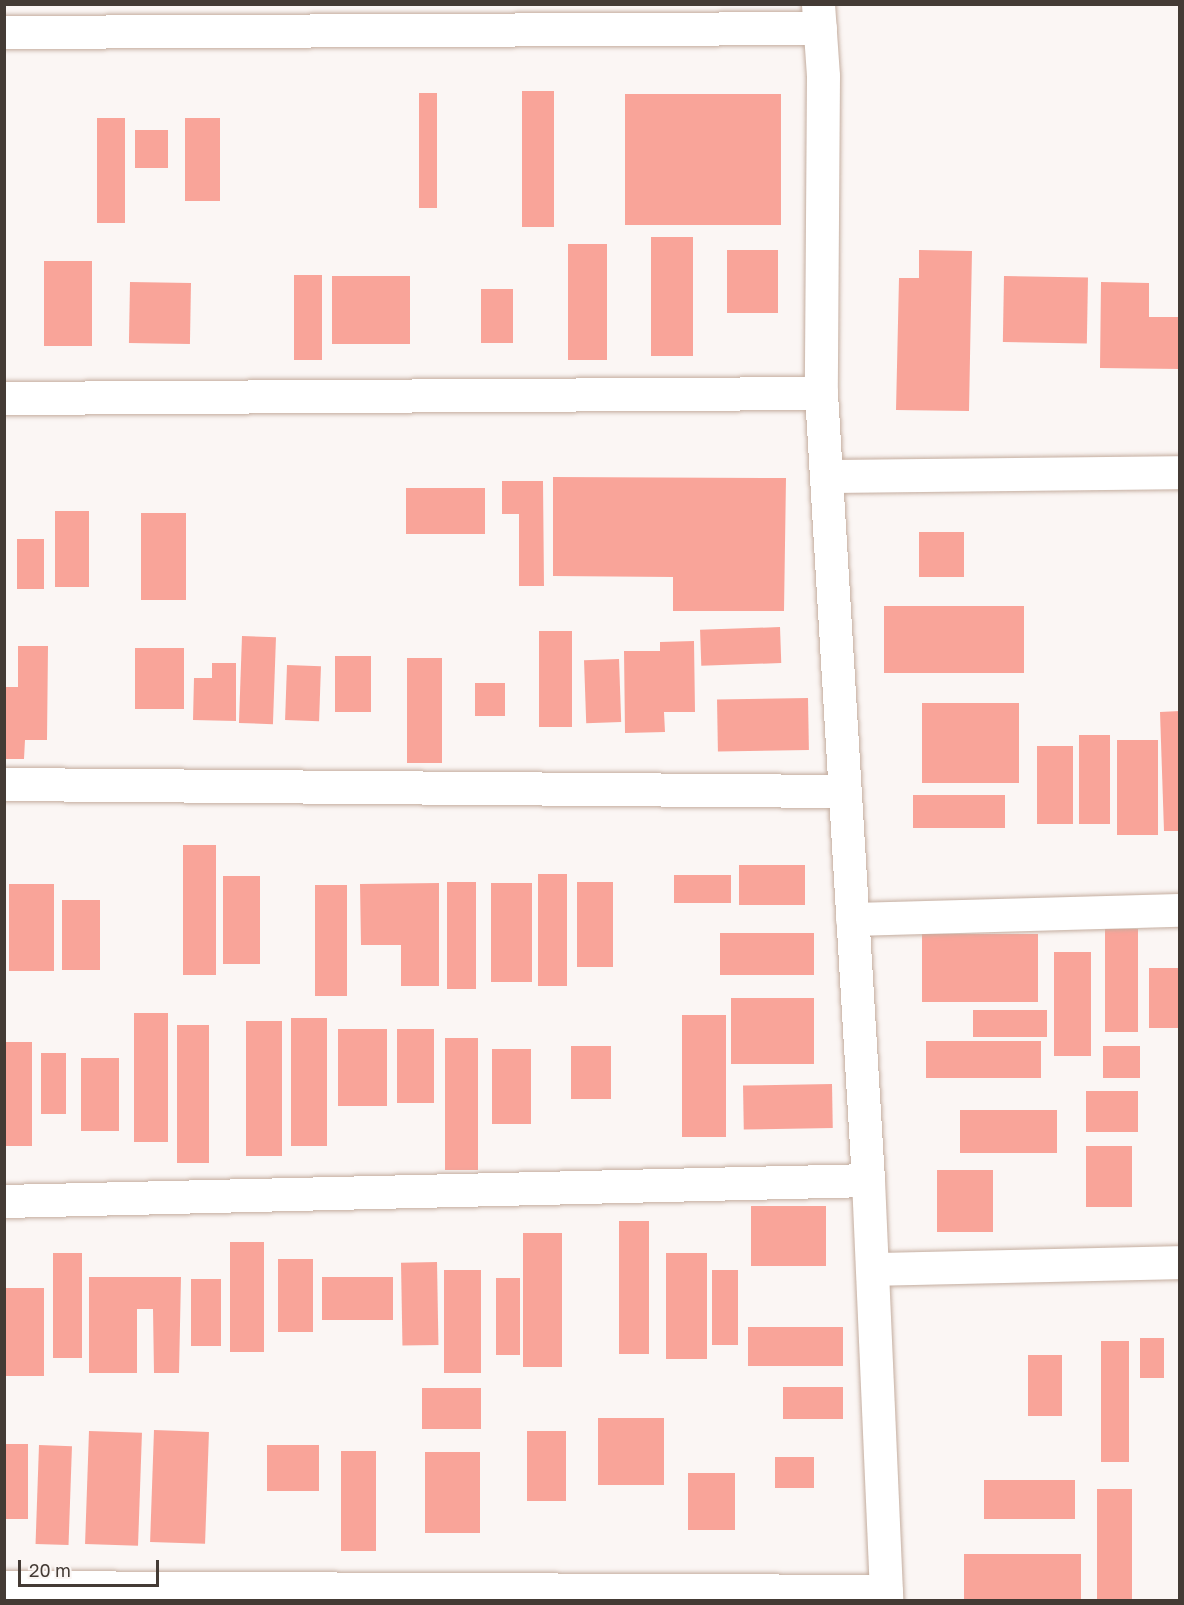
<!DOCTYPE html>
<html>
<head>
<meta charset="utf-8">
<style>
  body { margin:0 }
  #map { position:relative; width:1184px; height:1605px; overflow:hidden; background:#fbf6f4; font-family:"Golos Text",sans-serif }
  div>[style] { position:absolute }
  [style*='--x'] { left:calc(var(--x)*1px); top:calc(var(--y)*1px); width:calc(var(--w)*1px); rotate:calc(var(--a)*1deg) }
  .building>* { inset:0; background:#f9a499; transform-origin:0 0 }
  .roads { filter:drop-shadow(0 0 2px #c4ad9f) drop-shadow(0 0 2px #c4ad9f) }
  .street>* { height:33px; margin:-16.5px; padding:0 16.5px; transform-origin:16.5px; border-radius:16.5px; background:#fff }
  span { translate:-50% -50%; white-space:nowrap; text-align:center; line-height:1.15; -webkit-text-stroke:4.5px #fbf6f4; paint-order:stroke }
  .frame { position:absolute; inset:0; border:6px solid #443b35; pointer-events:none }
  .scale { position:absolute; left:18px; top:1560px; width:141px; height:27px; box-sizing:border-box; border:3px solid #443b35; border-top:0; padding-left:8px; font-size:18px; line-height:21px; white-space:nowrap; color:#443b35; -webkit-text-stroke:4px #fbf6f4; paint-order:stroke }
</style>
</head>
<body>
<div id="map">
  <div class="building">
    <div style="left:522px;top:91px;width:32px;height:136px"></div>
    <div style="left:419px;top:93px;width:18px;height:115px"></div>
    <div style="left:625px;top:94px;width:156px;height:131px"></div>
    <div style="left:97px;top:118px;width:28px;height:105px"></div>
    <div style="left:185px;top:118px;width:35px;height:83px"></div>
    <div style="left:135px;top:130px;width:33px;height:38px"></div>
    <div style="left:651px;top:237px;width:42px;height:119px"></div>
    <div style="left:568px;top:244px;width:39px;height:116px"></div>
    <div style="left:727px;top:250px;width:51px;height:63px"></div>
    <div style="clip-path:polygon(919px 250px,972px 251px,969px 411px,896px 410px,899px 278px,919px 278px)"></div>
    <div style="left:44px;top:261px;width:48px;height:85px"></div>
    <div style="left:294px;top:275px;width:28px;height:85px"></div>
    <div style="left:332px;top:276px;width:78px;height:68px"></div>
    <div style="left:1004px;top:276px;width:84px;height:66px;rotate:1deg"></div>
    <div style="left:130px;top:282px;width:61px;height:61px;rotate:1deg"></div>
    <div style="clip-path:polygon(1101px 282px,1149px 283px,1149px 317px,1180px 317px,1180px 369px,1100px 368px)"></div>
    <div style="left:481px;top:289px;width:32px;height:54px"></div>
    <div style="clip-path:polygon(553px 477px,786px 478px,784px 611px,673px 611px,673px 577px,553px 576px)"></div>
    <div style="clip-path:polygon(502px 481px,543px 481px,544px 586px,519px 586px,519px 514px,502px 514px)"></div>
    <div style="left:406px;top:488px;width:79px;height:46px"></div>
    <div style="left:55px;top:511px;width:34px;height:76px"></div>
    <div style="left:141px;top:513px;width:45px;height:87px"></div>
    <div style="left:919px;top:532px;width:45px;height:45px"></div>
    <div style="left:17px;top:539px;width:27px;height:50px"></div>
    <div style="left:884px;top:606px;width:140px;height:67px"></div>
    <div style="left:780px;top:627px;width:36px;height:80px;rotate:88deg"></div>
    <div style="left:539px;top:631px;width:33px;height:96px"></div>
    <div style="left:242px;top:636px;width:34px;height:87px;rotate:2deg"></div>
    <div style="clip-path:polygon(694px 641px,695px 712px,664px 712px,665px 732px,625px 733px,624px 651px,660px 651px,660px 642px)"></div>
    <div style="clip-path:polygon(18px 646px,48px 646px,47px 740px,25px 740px,24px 759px,4px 759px,4px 687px,18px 687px)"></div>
    <div style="left:135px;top:648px;width:49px;height:61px"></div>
    <div style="left:335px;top:656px;width:36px;height:56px"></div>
    <div style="left:407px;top:658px;width:35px;height:105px"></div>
    <div style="left:619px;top:659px;width:63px;height:35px;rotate:88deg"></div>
    <div style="clip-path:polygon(212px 663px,236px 663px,236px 721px,193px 720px,194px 678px,212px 678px)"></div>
    <div style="left:287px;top:665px;width:34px;height:55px;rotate:2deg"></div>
    <div style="left:475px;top:683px;width:30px;height:33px"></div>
    <div style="left:808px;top:698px;width:52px;height:91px;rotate:89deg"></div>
    <div style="left:922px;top:703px;width:97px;height:80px"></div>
    <div style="clip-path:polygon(1180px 711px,1180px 831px,1164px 831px,1160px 712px)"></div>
    <div style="left:1079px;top:735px;width:31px;height:89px"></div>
    <div style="left:1117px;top:740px;width:41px;height:95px"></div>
    <div style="left:1037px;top:746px;width:36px;height:78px"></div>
    <div style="left:913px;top:795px;width:92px;height:33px"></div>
    <div style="left:183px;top:845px;width:33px;height:130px"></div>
    <div style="left:739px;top:865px;width:66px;height:40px"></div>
    <div style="left:538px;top:874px;width:29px;height:112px"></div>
    <div style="left:674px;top:875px;width:57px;height:28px"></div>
    <div style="left:260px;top:876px;width:88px;height:37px;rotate:90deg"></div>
    <div style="left:447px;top:882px;width:29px;height:107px"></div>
    <div style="left:577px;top:882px;width:36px;height:85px"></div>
    <div style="clip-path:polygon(439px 883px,439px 986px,401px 986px,401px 945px,361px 945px,360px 884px)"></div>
    <div style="left:532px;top:883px;width:99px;height:41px;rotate:90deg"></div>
    <div style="left:9px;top:884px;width:45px;height:87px"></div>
    <div style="left:315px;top:885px;width:32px;height:111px"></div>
    <div style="left:62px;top:900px;width:38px;height:70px"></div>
    <div style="left:1105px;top:929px;width:33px;height:103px"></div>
    <div style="left:814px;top:933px;width:42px;height:94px;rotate:90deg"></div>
    <div style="left:922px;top:934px;width:116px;height:68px"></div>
    <div style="left:1054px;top:952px;width:37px;height:104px"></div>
    <div style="left:1149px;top:968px;width:30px;height:60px"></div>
    <div style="left:814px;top:998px;width:66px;height:83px;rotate:90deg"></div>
    <div style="left:973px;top:1010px;width:74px;height:27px"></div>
    <div style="left:134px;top:1013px;width:34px;height:129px"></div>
    <div style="left:726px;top:1015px;width:122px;height:44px;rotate:90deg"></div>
    <div style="left:291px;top:1018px;width:36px;height:128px"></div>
    <div style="left:246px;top:1021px;width:36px;height:135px"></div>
    <div style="left:177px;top:1025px;width:32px;height:138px"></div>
    <div style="left:338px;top:1029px;width:49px;height:77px"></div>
    <div style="left:397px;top:1029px;width:37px;height:74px"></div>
    <div style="left:445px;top:1038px;width:33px;height:132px"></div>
    <div style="left:926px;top:1041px;width:115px;height:37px"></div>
    <div style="left:4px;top:1042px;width:28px;height:104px"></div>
    <div style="left:571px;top:1046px;width:40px;height:53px"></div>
    <div style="left:1103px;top:1046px;width:37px;height:32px"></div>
    <div style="left:492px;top:1049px;width:39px;height:75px"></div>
    <div style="left:41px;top:1053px;width:25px;height:61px"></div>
    <div style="left:119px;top:1058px;width:73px;height:38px;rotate:90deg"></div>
    <div style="left:832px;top:1084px;width:44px;height:89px;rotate:89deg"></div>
    <div style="left:1086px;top:1091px;width:52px;height:41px"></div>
    <div style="left:960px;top:1110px;width:97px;height:43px"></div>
    <div style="left:1086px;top:1146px;width:46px;height:61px"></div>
    <div style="left:937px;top:1170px;width:56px;height:62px"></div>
    <div style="left:751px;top:1206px;width:75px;height:60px"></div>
    <div style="left:619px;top:1221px;width:30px;height:133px"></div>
    <div style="left:562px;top:1233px;width:134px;height:39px;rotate:90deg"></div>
    <div style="left:230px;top:1242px;width:34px;height:110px"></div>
    <div style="left:53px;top:1253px;width:29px;height:105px"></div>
    <div style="left:666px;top:1253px;width:41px;height:106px"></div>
    <div style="left:278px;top:1259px;width:35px;height:73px"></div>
    <div style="left:437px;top:1262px;width:83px;height:36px;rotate:89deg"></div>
    <div style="left:444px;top:1270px;width:37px;height:103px"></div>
    <div style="left:712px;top:1270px;width:26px;height:75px"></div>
    <div style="clip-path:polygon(89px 1277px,181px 1277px,179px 1373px,154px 1373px,153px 1309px,137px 1309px,137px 1373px,89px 1373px)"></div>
    <div style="left:322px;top:1277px;width:71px;height:43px"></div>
    <div style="left:496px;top:1278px;width:24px;height:77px"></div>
    <div style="left:221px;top:1279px;width:67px;height:30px;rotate:90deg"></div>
    <div style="left:4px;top:1288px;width:40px;height:88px"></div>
    <div style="left:843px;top:1327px;width:39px;height:95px;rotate:90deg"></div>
    <div style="left:1140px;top:1338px;width:24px;height:40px"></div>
    <div style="left:1101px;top:1341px;width:28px;height:121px"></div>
    <div style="left:1028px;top:1355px;width:34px;height:61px"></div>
    <div style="left:783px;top:1387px;width:60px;height:32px"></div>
    <div style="left:422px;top:1388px;width:59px;height:41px"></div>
    <div style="left:598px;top:1418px;width:66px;height:67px"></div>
    <div style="left:154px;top:1430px;width:55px;height:112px;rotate:2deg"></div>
    <div style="left:89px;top:1431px;width:53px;height:113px;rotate:2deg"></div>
    <div style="left:527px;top:1431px;width:39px;height:70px"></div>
    <div style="left:5px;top:1444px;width:23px;height:75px"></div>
    <div style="left:39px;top:1445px;width:33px;height:99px;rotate:2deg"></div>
    <div style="left:267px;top:1445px;width:52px;height:46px"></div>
    <div style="left:341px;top:1451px;width:35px;height:100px"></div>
    <div style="left:425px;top:1452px;width:55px;height:81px"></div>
    <div style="left:775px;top:1457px;width:39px;height:31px"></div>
    <div style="left:688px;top:1473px;width:47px;height:57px"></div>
    <div style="left:984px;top:1480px;width:91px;height:39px"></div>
    <div style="left:1097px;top:1489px;width:35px;height:111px"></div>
    <div style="left:964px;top:1554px;width:117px;height:46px"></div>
  </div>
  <div class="roads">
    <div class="street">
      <div style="--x:818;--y:4;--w:72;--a:86"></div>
      <div style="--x:823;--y:76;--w:317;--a:90.4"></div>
      <div style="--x:821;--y:393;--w:788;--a:86.58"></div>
      <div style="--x:868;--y:1180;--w:420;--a:87.5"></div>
      <div style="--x:4;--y:32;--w:816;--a:-0.28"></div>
      <div style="--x:4;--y:398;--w:817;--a:-0.35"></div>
      <div style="--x:826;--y:476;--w:354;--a:-0.6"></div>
      <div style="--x:4;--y:784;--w:840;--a:0.48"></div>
      <div style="--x:852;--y:919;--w:328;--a:-1.6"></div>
      <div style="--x:4;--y:1201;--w:864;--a:-1.39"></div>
      <div style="--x:873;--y:1269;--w:307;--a:-1.3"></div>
      <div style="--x:4;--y:1587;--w:882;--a:0.26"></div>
    </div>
  </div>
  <div class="frame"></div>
  <div class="scale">20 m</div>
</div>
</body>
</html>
